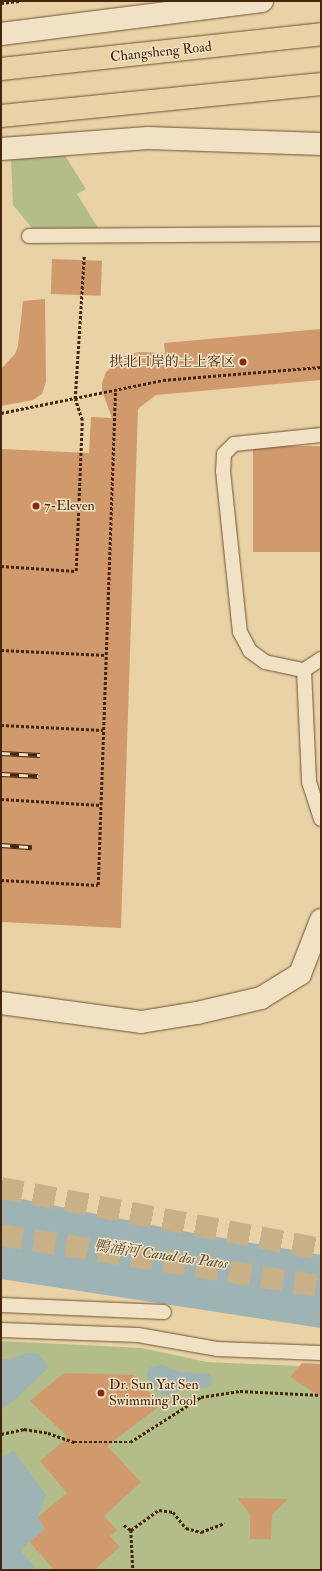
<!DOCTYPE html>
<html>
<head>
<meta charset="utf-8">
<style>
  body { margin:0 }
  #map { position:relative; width:322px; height:1571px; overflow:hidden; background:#e9d2a6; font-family:"IM FELL Double Pica","Noto Serif SC",serif }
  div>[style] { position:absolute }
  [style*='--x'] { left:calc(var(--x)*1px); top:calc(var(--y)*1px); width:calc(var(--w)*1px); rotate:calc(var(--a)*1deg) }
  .green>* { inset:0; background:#b3bd89 }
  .water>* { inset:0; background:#9eb4b4 }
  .building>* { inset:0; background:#d19a6d; transform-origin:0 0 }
  .motorway-tunnel>* { height:22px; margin-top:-11px; transform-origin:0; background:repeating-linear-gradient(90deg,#c8b087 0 22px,transparent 0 33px) }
  .path>* { height:2.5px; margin-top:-1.25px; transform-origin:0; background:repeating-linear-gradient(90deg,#44270a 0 3px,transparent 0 5px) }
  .roads { filter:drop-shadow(0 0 1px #6d5231) drop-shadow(0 0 1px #6d5231) }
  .service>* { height:14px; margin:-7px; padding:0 7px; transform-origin:7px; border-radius:7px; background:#f1e2c5 }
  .tertiary>* { height:22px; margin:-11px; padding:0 11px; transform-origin:11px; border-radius:11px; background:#f1e2c5 }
  .secondary>* { height:22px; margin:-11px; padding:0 11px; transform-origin:11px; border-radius:11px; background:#f1e2c5 }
  .primary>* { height:22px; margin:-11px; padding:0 11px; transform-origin:11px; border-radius:11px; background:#e9d2a6 }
  .rail>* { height:4.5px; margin-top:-2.25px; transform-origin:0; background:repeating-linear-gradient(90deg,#f1e2c5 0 9px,#44270a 0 18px); box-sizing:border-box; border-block:1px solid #44270a }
  .dots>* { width:11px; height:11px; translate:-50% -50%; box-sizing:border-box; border:2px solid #f1e2c5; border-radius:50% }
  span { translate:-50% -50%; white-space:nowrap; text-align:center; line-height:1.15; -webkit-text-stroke:3px #f1e2c5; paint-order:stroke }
  .street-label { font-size:14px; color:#44270a }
  .poi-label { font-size:14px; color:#44270a }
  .right { translate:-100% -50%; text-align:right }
  .left { translate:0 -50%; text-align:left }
  .water-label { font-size:15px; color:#5a4a34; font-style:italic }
  .frame { position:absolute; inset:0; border:2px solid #44270a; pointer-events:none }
</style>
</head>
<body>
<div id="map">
  <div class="green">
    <div style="clip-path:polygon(62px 151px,86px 189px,77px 194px,98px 228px,32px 228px,13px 205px,11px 157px)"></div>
    <div style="clip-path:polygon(1px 1341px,142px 1348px,207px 1362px,321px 1367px,321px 1570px,1px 1570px)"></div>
  </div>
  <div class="water">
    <div style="clip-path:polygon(1px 1195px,177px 1230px,321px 1255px,321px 1328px,1px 1279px)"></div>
    <div style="clip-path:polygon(26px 1353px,38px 1354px,47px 1363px,48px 1368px,15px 1400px,1px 1409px,1px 1359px,11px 1359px)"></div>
    <div style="clip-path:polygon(163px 1365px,180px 1372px,209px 1374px,213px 1378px,212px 1385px,205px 1388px,186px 1387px,167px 1396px,161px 1394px,147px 1377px,147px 1371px,150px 1367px)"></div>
    <div style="clip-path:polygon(14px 1451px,46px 1495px,38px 1517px,45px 1529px,20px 1550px,38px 1570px,1px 1570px,1px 1457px)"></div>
  </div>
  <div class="building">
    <div style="left:52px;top:259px;width:50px;height:35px;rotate:2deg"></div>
    <div style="clip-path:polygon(45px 299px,46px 382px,42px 394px,33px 400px,1px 406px,1px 369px,15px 354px,18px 346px,23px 301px)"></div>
    <div style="clip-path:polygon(321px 329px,321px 380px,156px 395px,138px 409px,121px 928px,1px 922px,1px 449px,89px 453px,91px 417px,112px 418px,102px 391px,102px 383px,106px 372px,124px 356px,139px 352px,165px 353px,164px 343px)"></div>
    <div style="left:321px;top:446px;width:106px;height:68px;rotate:90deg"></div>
    <div style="clip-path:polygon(302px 1363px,321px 1364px,321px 1397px,290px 1377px)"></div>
    <div style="clip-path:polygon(64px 1373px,134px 1375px,161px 1405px,107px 1446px,141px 1482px,104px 1516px,117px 1530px,110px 1536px,120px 1547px,94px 1570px,54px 1570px,30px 1542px,45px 1529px,38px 1517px,67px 1493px,40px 1461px,68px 1437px,30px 1401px)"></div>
    <div style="clip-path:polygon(237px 1498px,288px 1499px,272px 1515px,271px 1539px,250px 1539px,250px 1514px)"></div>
  </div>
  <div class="motorway-tunnel">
    <div style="--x:1;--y:1188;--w:326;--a:10.8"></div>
    <div style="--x:1;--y:1235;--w:324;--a:9.1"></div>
  </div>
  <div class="path">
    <div style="--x:1;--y:3;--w:18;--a:-6"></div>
    <div style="--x:1;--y:413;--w:165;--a:-11.5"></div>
    <div style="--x:163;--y:380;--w:159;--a:-4.7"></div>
    <div style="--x:1;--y:566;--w:75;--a:3.8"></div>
    <div style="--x:76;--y:571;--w:151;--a:-87.7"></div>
    <div style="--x:82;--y:420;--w:22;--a:-108"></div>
    <div style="--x:75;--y:399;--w:143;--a:-86.4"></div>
    <div style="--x:1;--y:650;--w:105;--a:2.7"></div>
    <div style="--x:1;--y:725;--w:102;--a:2.8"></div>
    <div style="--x:1;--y:799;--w:99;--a:3.5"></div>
    <div style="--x:1;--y:880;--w:97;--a:3"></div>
    <div style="--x:98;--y:885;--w:494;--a:-88"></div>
    <div style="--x:1;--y:1434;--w:24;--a:-12"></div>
    <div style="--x:24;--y:1429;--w:24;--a:9"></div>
    <div style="--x:48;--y:1433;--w:28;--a:19"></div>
    <div style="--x:74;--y:1442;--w:56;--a:0"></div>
    <div style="--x:130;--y:1442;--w:84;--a:-32.4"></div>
    <div style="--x:201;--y:1397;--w:39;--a:-9"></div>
    <div style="--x:240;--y:1391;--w:81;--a:2.8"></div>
    <div style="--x:124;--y:1525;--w:9;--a:36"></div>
    <div style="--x:131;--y:1530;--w:34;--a:-36"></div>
    <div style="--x:159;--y:1510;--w:14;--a:8"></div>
    <div style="--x:173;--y:1512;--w:21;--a:51"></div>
    <div style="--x:186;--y:1528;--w:16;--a:15"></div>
    <div style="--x:201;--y:1532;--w:25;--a:-21"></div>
    <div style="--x:131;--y:1530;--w:40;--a:87.1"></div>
  </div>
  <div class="roads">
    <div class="service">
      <div style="--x:29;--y:236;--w:292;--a:-0.4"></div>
      <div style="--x:321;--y:435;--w:87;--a:174.1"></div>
      <div style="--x:234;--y:444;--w:14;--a:135"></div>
      <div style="--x:224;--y:454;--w:17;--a:93"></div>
      <div style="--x:223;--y:471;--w:162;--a:84"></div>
      <div style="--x:240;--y:632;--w:21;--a:62"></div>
      <div style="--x:250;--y:651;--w:19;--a:36"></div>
      <div style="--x:265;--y:662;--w:40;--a:12"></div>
      <div style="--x:304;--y:670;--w:20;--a:-33"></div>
      <div style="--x:304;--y:670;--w:112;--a:87.4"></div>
      <div style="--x:309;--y:782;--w:39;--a:72"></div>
      <div style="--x:1;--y:1305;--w:163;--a:2.5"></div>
      <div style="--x:1;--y:1330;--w:137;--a:2.1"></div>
      <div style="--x:138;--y:1335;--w:80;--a:10"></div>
      <div style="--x:217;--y:1349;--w:104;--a:2.2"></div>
    </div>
    <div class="tertiary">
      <div style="--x:1;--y:34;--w:263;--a:-7.2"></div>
      <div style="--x:1;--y:149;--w:147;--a:-4.3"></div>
      <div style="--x:148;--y:138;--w:173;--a:2"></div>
    </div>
    <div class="secondary">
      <div style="--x:1;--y:1003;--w:141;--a:7.7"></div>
      <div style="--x:141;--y:1022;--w:57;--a:-9.1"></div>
      <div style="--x:197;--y:1013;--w:66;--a:-13.2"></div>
      <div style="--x:261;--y:998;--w:46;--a:-31.6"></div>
      <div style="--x:300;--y:974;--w:58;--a:-68.7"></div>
    </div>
    <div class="primary">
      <div style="--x:1;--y:69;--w:322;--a:-6.2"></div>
      <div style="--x:1;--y:116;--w:322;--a:-5.7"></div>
    </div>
  </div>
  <div class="rail">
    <div style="--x:1;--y:753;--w:39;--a:3"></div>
    <div style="--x:1;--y:774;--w:37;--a:3"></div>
    <div style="--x:1;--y:845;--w:31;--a:4"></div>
  </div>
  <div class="dots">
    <div style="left:243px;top:362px;background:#8f2418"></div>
    <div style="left:36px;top:506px;background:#8f2418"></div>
    <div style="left:101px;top:1393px;background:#8f2418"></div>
  </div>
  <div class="street-label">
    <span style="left:161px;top:52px;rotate:-6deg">Changsheng Road</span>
  </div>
  <div class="poi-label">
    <span class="right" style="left:235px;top:362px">拱北口岸的士上客区</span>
    <span class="left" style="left:44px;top:506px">7-Eleven</span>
    <span class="left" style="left:109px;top:1393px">Dr. Sun Yat Sen<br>Swimming Pool</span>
  </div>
  <div class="water-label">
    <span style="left:161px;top:1255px;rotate:8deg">鴨涌河 Canal dos Patos</span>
  </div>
  <div class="frame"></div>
</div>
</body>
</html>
